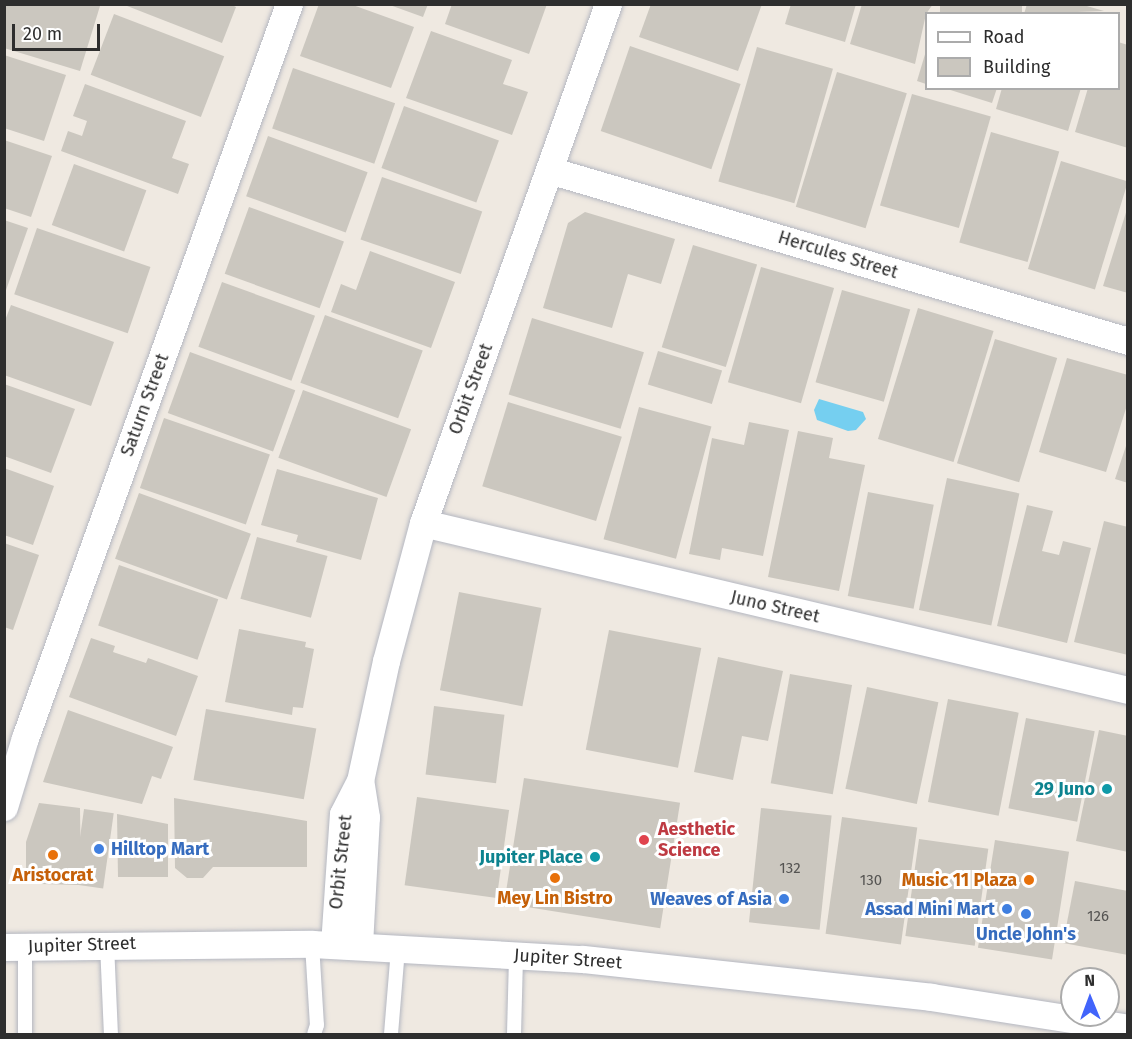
<!DOCTYPE html>
<html>
<head>
<meta charset="utf-8">
<style>
  body { margin:0 }
  #map { position:relative; width:1132px; height:1039px; overflow:hidden; background:#efe9e1; font-family:"Fira Sans",sans-serif }
  div>[style] { position:absolute }
  [style*='--x'] { left:calc(var(--x)*1px); top:calc(var(--y)*1px); width:calc(var(--w)*1px); rotate:calc(var(--a)*1deg) }
  .water>* { inset:0; background:#75cff0 }
  .building>* { inset:0; background:#cbc7bf; transform-origin:0 0 }
  .roads { filter:drop-shadow(0 0 2px #b4b7c1) drop-shadow(0 0 2px #b4b7c1) }
  .service>* { height:14px; margin:-7px; padding:0 7px; transform-origin:7px; border-radius:7px; background:#fff }
  .minor>* { height:27px; margin:-13.5px; padding:0 13.5px; transform-origin:13.5px; border-radius:13.5px; background:#fff }
  .dots>* { width:16px; height:16px; translate:-50% -50%; box-sizing:border-box; border:3px solid #fff; border-radius:50% }
  span { translate:-50% -50%; white-space:nowrap; text-align:center; line-height:1.15; -webkit-text-stroke:6px #fff; paint-order:stroke }
  .number-label { font-size:15px; color:#555452 }
  .number-label span { -webkit-text-stroke-width:0 }
  .street-label { font-size:18px; color:#2e2e2e }
  .culture-label { font-size:18px; color:#0d838f; font-weight:700 }
  .right { translate:-100% -50%; text-align:right }
  .health-label { font-size:18px; color:#be3a42; font-weight:700 }
  .left { translate:0 -50%; text-align:left }
  .shop-label { font-size:18px; color:#366cbe; font-weight:700 }
  .food-label { font-size:18px; color:#c56008; font-weight:700 }
  .frame { position:absolute; inset:0; border:6px solid #2e2e2e; pointer-events:none }
  .legend { position:absolute; left:925px; top:12px; width:195px; height:78px; box-sizing:border-box; background:#fff; border:2px solid #ababab; margin:0; padding:8px 10px; list-style:none; font-size:18px; color:#2e2e2e }
  .legend li { display:flex; align-items:center; gap:12px; height:30px }
  .legend b { width:30px; border:2px solid #ababab }
  .north { position:absolute; left:1060px; top:967px; width:60px; height:60px; box-sizing:border-box; background:#fff; border:2px solid #ababab; border-radius:50%; rotate:359deg; font-size:16px; font-weight:700; line-height:24px; text-align:center; color:#2e2e2e }
  .north::after { content:''; display:block; margin:auto; width:21px; height:27px; background:#4264fb; clip-path:polygon(50% 0,100% 100%,50% 72%,0 100%) }
  .scale { position:absolute; left:12px; top:24px; width:88px; height:27px; box-sizing:border-box; border:3px solid #2e2e2e; border-top:0; padding-left:8px; font-size:18px; line-height:21px; white-space:nowrap; color:#2e2e2e; -webkit-text-stroke:4px #fff; paint-order:stroke }
</style>
</head>
<body>
<div id="map">
  <div class="water">
    <div style="clip-path:polygon(819px 399px,863px 412px,866px 419px,856px 430px,848px 431px,817px 420px,814px 410px)"></div>
  </div>
  <div class="building">
    <div style="clip-path:polygon(4px 4px,100px 6px,80px 71px,4px 48px)"></div>
    <div style="clip-path:polygon(122px 4px,230px 4px,236px 7px,222px 43px)"></div>
    <div style="clip-path:polygon(319px 4px,350px 4px,414px 27px,391px 88px,300px 56px)"></div>
    <div style="clip-path:polygon(387px 4px,428px 4px,423px 17px)"></div>
    <div style="clip-path:polygon(452px 4px,547px 4px,529px 54px,445px 24px)"></div>
    <div style="clip-path:polygon(651px 4px,762px 4px,738px 71px,639px 37px)"></div>
    <div style="clip-path:polygon(791px 4px,856px 4px,845px 42px,785px 24px)"></div>
    <div style="clip-path:polygon(862px 4px,933px 4px,926px 14px,915px 64px,850px 44px)"></div>
    <div style="left:940px;top:4px;width:82px;height:10px"></div>
    <div style="clip-path:polygon(1027px 4px,1080px 4px,1104px 11px,1024px 14px)"></div>
    <div style="left:114px;top:14px;width:118px;height:65px;rotate:21deg"></div>
    <div style="clip-path:polygon(431px 31px,512px 60px,503px 84px,528px 92px,512px 135px,406px 98px)"></div>
    <div style="clip-path:polygon(1118px 42px,1128px 45px,1128px 148px,1075px 132px,1088px 88px,1118px 88px)"></div>
    <div style="left:630px;top:46px;width:117px;height:90px;rotate:19deg"></div>
    <div style="left:757px;top:47px;width:79px;height:140px;rotate:16deg"></div>
    <div style="clip-path:polygon(926px 51px,926px 84px,917px 81px)"></div>
    <div style="clip-path:polygon(4px 55px,66px 75px,44px 141px,4px 128px)"></div>
    <div style="left:293px;top:68px;width:108px;height:64px;rotate:19deg"></div>
    <div style="left:837px;top:72px;width:73px;height:141px;rotate:17deg"></div>
    <div style="clip-path:polygon(85px 84px,186px 121px,172px 158px,189px 164px,178px 194px,61px 151px,68px 131px,82px 136px,87px 121px,73px 116px)"></div>
    <div style="clip-path:polygon(944px 88px,997px 88px,992px 103px)"></div>
    <div style="clip-path:polygon(1002px 88px,1081px 88px,1068px 131px,996px 109px)"></div>
    <div style="left:912px;top:94px;width:82px;height:116px;rotate:16deg"></div>
    <div style="left:404px;top:106px;width:101px;height:66px;rotate:20deg"></div>
    <div style="left:991px;top:132px;width:71px;height:115px;rotate:16deg"></div>
    <div style="left:268px;top:136px;width:106px;height:64px;rotate:20deg"></div>
    <div style="clip-path:polygon(4px 140px,52px 156px,31px 217px,4px 208px)"></div>
    <div style="left:1061px;top:161px;width:70px;height:113px;rotate:17deg"></div>
    <div style="left:74px;top:164px;width:77px;height:65px;rotate:20deg"></div>
    <div style="left:382px;top:177px;width:106px;height:66px;rotate:19deg"></div>
    <div style="clip-path:polygon(1128px 206px,1128px 293px,1103px 286px)"></div>
    <div style="left:249px;top:207px;width:101px;height:71px;rotate:20deg"></div>
    <div style="clip-path:polygon(585px 212px,675px 239px,661px 284px,628px 274px,612px 328px,543px 308px,568px 223px)"></div>
    <div style="clip-path:polygon(4px 220px,28px 228px,5px 293px,4px 293px)"></div>
    <div style="left:37px;top:228px;width:120px;height:70px;rotate:19deg"></div>
    <div style="left:693px;top:245px;width:67px;height:107px;rotate:17deg"></div>
    <div style="clip-path:polygon(370px 251px,455px 282px,431px 348px,331px 312px,341px 284px,356px 290px)"></div>
    <div style="left:761px;top:267px;width:76px;height:120px;rotate:16deg"></div>
    <div style="left:222px;top:282px;width:99px;height:69px;rotate:20deg"></div>
    <div style="left:842px;top:290px;width:71px;height:96px;rotate:16deg"></div>
    <div style="clip-path:polygon(11px 305px,114px 342px,91px 406px,4px 375px,4px 323px)"></div>
    <div style="left:918px;top:308px;width:79px;height:137px;rotate:17deg"></div>
    <div style="left:325px;top:315px;width:104px;height:72px;rotate:20deg"></div>
    <div style="left:532px;top:318px;width:117px;height:80px;rotate:17deg"></div>
    <div style="left:995px;top:339px;width:65px;height:130px;rotate:17deg"></div>
    <div style="left:658px;top:351px;width:67px;height:35px;rotate:17deg"></div>
    <div style="left:190px;top:352px;width:112px;height:65px;rotate:20deg"></div>
    <div style="clip-path:polygon(1067px 358px,1128px 375px,1128px 402px,1106px 472px,1039px 452px)"></div>
    <div style="clip-path:polygon(4px 384px,75px 409px,51px 473px,4px 456px)"></div>
    <div style="left:303px;top:390px;width:115px;height:72px;rotate:20deg"></div>
    <div style="left:508px;top:402px;width:119px;height:88px;rotate:17deg"></div>
    <div style="left:639px;top:407px;width:75px;height:137px;rotate:15deg"></div>
    <div style="left:164px;top:418px;width:112px;height:74px;rotate:19deg"></div>
    <div style="clip-path:polygon(749px 422px,789px 430px,763px 556px,722px 548px,720px 560px,689px 554px,712px 438px,744px 445px)"></div>
    <div style="clip-path:polygon(798px 431px,833px 438px,829px 458px,865px 465px,839px 591px,768px 577px)"></div>
    <div style="clip-path:polygon(1128px 440px,1128px 483px,1115px 479px)"></div>
    <div style="clip-path:polygon(4px 468px,54px 486px,33px 545px,4px 535px)"></div>
    <div style="clip-path:polygon(277px 469px,378px 498px,361px 560px,296px 542px,298px 535px,261px 525px)"></div>
    <div style="left:947px;top:478px;width:74px;height:135px;rotate:12deg"></div>
    <div style="left:868px;top:492px;width:67px;height:106px;rotate:11deg"></div>
    <div style="left:139px;top:493px;width:119px;height:70px;rotate:20deg"></div>
    <div style="clip-path:polygon(1027px 505px,1053px 511px,1042px 551px,1059px 555px,1063px 541px,1091px 548px,1067px 643px,997px 626px)"></div>
    <div style="clip-path:polygon(1104px 521px,1128px 527px,1128px 655px,1074px 642px)"></div>
    <div style="left:257px;top:537px;width:73px;height:64px;rotate:15deg"></div>
    <div style="clip-path:polygon(4px 543px,39px 555px,13px 630px,4px 627px)"></div>
    <div style="left:119px;top:565px;width:105px;height:64px;rotate:19deg"></div>
    <div style="left:459px;top:592px;width:84px;height:100px;rotate:11deg"></div>
    <div style="clip-path:polygon(239px 629px,306px 642px,305px 647px,314px 649px,303px 708px,293px 707px,292px 715px,225px 702px)"></div>
    <div style="left:609px;top:630px;width:94px;height:122px;rotate:11deg"></div>
    <div style="clip-path:polygon(91px 638px,115px 646px,113px 652px,146px 663px,148px 658px,198px 676px,176px 736px,69px 697px)"></div>
    <div style="clip-path:polygon(718px 657px,783px 671px,768px 741px,742px 736px,733px 780px,694px 772px)"></div>
    <div style="left:790px;top:674px;width:63px;height:111px;rotate:10deg"></div>
    <div style="left:867px;top:687px;width:73px;height:104px;rotate:12deg"></div>
    <div style="left:948px;top:699px;width:72px;height:105px;rotate:11deg"></div>
    <div style="left:434px;top:706px;width:71px;height:69px;rotate:7deg"></div>
    <div style="left:206px;top:709px;width:112px;height:72px;rotate:10deg"></div>
    <div style="clip-path:polygon(68px 710px,173px 747px,161px 779px,152px 776px,142px 804px,43px 782px)"></div>
    <div style="left:1026px;top:718px;width:70px;height:92px;rotate:11deg"></div>
    <div style="clip-path:polygon(1099px 730px,1128px 736px,1128px 852px,1076px 841px)"></div>
    <div style="left:524px;top:778px;width:158px;height:127px;rotate:9deg"></div>
    <div style="left:417px;top:797px;width:93px;height:89px;rotate:8deg"></div>
    <div style="clip-path:polygon(174px 798px,307px 821px,307px 867px,213px 867px,203px 878px,187px 878px,175px 868px)"></div>
    <div style="clip-path:polygon(39px 803px,80px 808px,81px 885px,40px 884px,26px 869px,26px 842px)"></div>
    <div style="left:761px;top:808px;width:71px;height:115px;rotate:6deg"></div>
    <div style="left:84px;top:809px;width:30px;height:76px;rotate:8deg"></div>
    <div style="clip-path:polygon(117px 814px,168px 824px,168px 877px,118px 877px)"></div>
    <div style="left:842px;top:817px;width:76px;height:118px;rotate:8deg"></div>
    <div style="left:919px;top:839px;width:70px;height:98px;rotate:8deg"></div>
    <div style="left:995px;top:840px;width:75px;height:109px;rotate:9deg"></div>
    <div style="clip-path:polygon(1075px 881px,1128px 891px,1128px 955px,1063px 943px)"></div>
  </div>
  <div class="roads">
    <div class="service">
      <div style="--x:107;--y:944;--w:90;--a:87.5"></div>
      <div style="--x:312;--y:944;--w:81;--a:86.5"></div>
      <div style="--x:317;--y:1025;--w:9;--a:108"></div>
      <div style="--x:25;--y:1034;--w:87;--a:-90"></div>
      <div style="--x:391;--y:1034;--w:86;--a:-85.3"></div>
      <div style="--x:514;--y:1034;--w:79;--a:-88.5"></div>
    </div>
    <div class="minor">
      <div style="--x:549;--y:170;--w:604;--a:16.45"></div>
      <div style="--x:423;--y:523;--w:725;--a:13.33"></div>
      <div style="--x:4;--y:807;--w:72;--a:-73.1"></div>
      <div style="--x:25;--y:738;--w:780;--a:-70.22"></div>
      <div style="--x:334;--y:945;--w:131;--a:-86.1"></div>
      <div style="--x:343;--y:814;--w:37;--a:-63"></div>
      <div style="--x:360;--y:781;--w:123;--a:-77.8"></div>
      <div style="--x:386;--y:661;--w:143;--a:-75"></div>
      <div style="--x:423;--y:523;--w:551;--a:-70.38"></div>
      <div style="--x:359;--y:945;--w:128;--a:-86.9"></div>
      <div style="--x:366;--y:817;--w:36;--a:-99"></div>
      <div style="--x:4;--y:947;--w:308;--a:-0.6"></div>
      <div style="--x:312;--y:944;--w:271;--a:3.2"></div>
      <div style="--x:583;--y:959;--w:350;--a:6.2"></div>
      <div style="--x:931;--y:997;--w:199;--a:8.9"></div>
    </div>
  </div>
  <div class="dots">
    <div style="left:1107px;top:789px;background:#0f9aa8"></div>
    <div style="left:644px;top:840px;background:#e0444e"></div>
    <div style="left:99px;top:849px;background:#3f7fe0"></div>
    <div style="left:53px;top:855px;background:#e8710a"></div>
    <div style="left:595px;top:857px;background:#0f9aa8"></div>
    <div style="left:555px;top:878px;background:#e8710a"></div>
    <div style="left:1029px;top:880px;background:#e8710a"></div>
    <div style="left:784px;top:899px;background:#3f7fe0"></div>
    <div style="left:1007px;top:909px;background:#3f7fe0"></div>
    <div style="left:1026px;top:914px;background:#3f7fe0"></div>
  </div>
  <div class="number-label">
    <span style="left:790px;top:869px">132</span>
    <span style="left:871px;top:881px">130</span>
    <span style="left:1098px;top:917px">126</span>
  </div>
  <div class="street-label">
    <span style="left:838px;top:255px;rotate:17deg">Hercules Street</span>
    <span style="left:471px;top:389px;rotate:-70deg">Orbit Street</span>
    <span style="left:145px;top:405px;rotate:-70deg">Saturn Street</span>
    <span style="left:775px;top:607px;rotate:13deg">Juno Street</span>
    <span style="left:341px;top:862px;rotate:-84deg">Orbit Street</span>
    <span style="left:82px;top:945px;rotate:-2deg">Jupiter Street</span>
    <span style="left:568px;top:959px;rotate:4deg">Jupiter Street</span>
  </div>
  <div class="culture-label">
    <span class="right" style="left:1095px;top:789px">29 Juno</span>
    <span class="right" style="left:583px;top:857px">Jupiter Place</span>
  </div>
  <div class="health-label">
    <span class="left" style="left:658px;top:840px">Aesthetic<br>Science</span>
  </div>
  <div class="shop-label">
    <span class="left" style="left:111px;top:849px">Hilltop Mart</span>
    <span class="right" style="left:772px;top:899px">Weaves of Asia</span>
    <span class="right" style="left:995px;top:909px">Assad Mini Mart</span>
    <span style="left:1026px;top:934px">Uncle John's</span>
  </div>
  <div class="food-label">
    <span style="left:53px;top:875px">Aristocrat</span>
    <span class="right" style="left:1017px;top:880px">Music 11 Plaza</span>
    <span style="left:555px;top:898px">Mey Lin Bistro</span>
  </div>
  <div class="frame"></div>
  <ul class="legend">
  <li><b style="height:8px;background:#fff"></b>Road</li>
  <li><b style="height:16px;background:#cbc7bf"></b>Building</li>
  </ul>
  <div class="north">N</div>
  <div class="scale">20 m</div>
</div>
</body>
</html>
